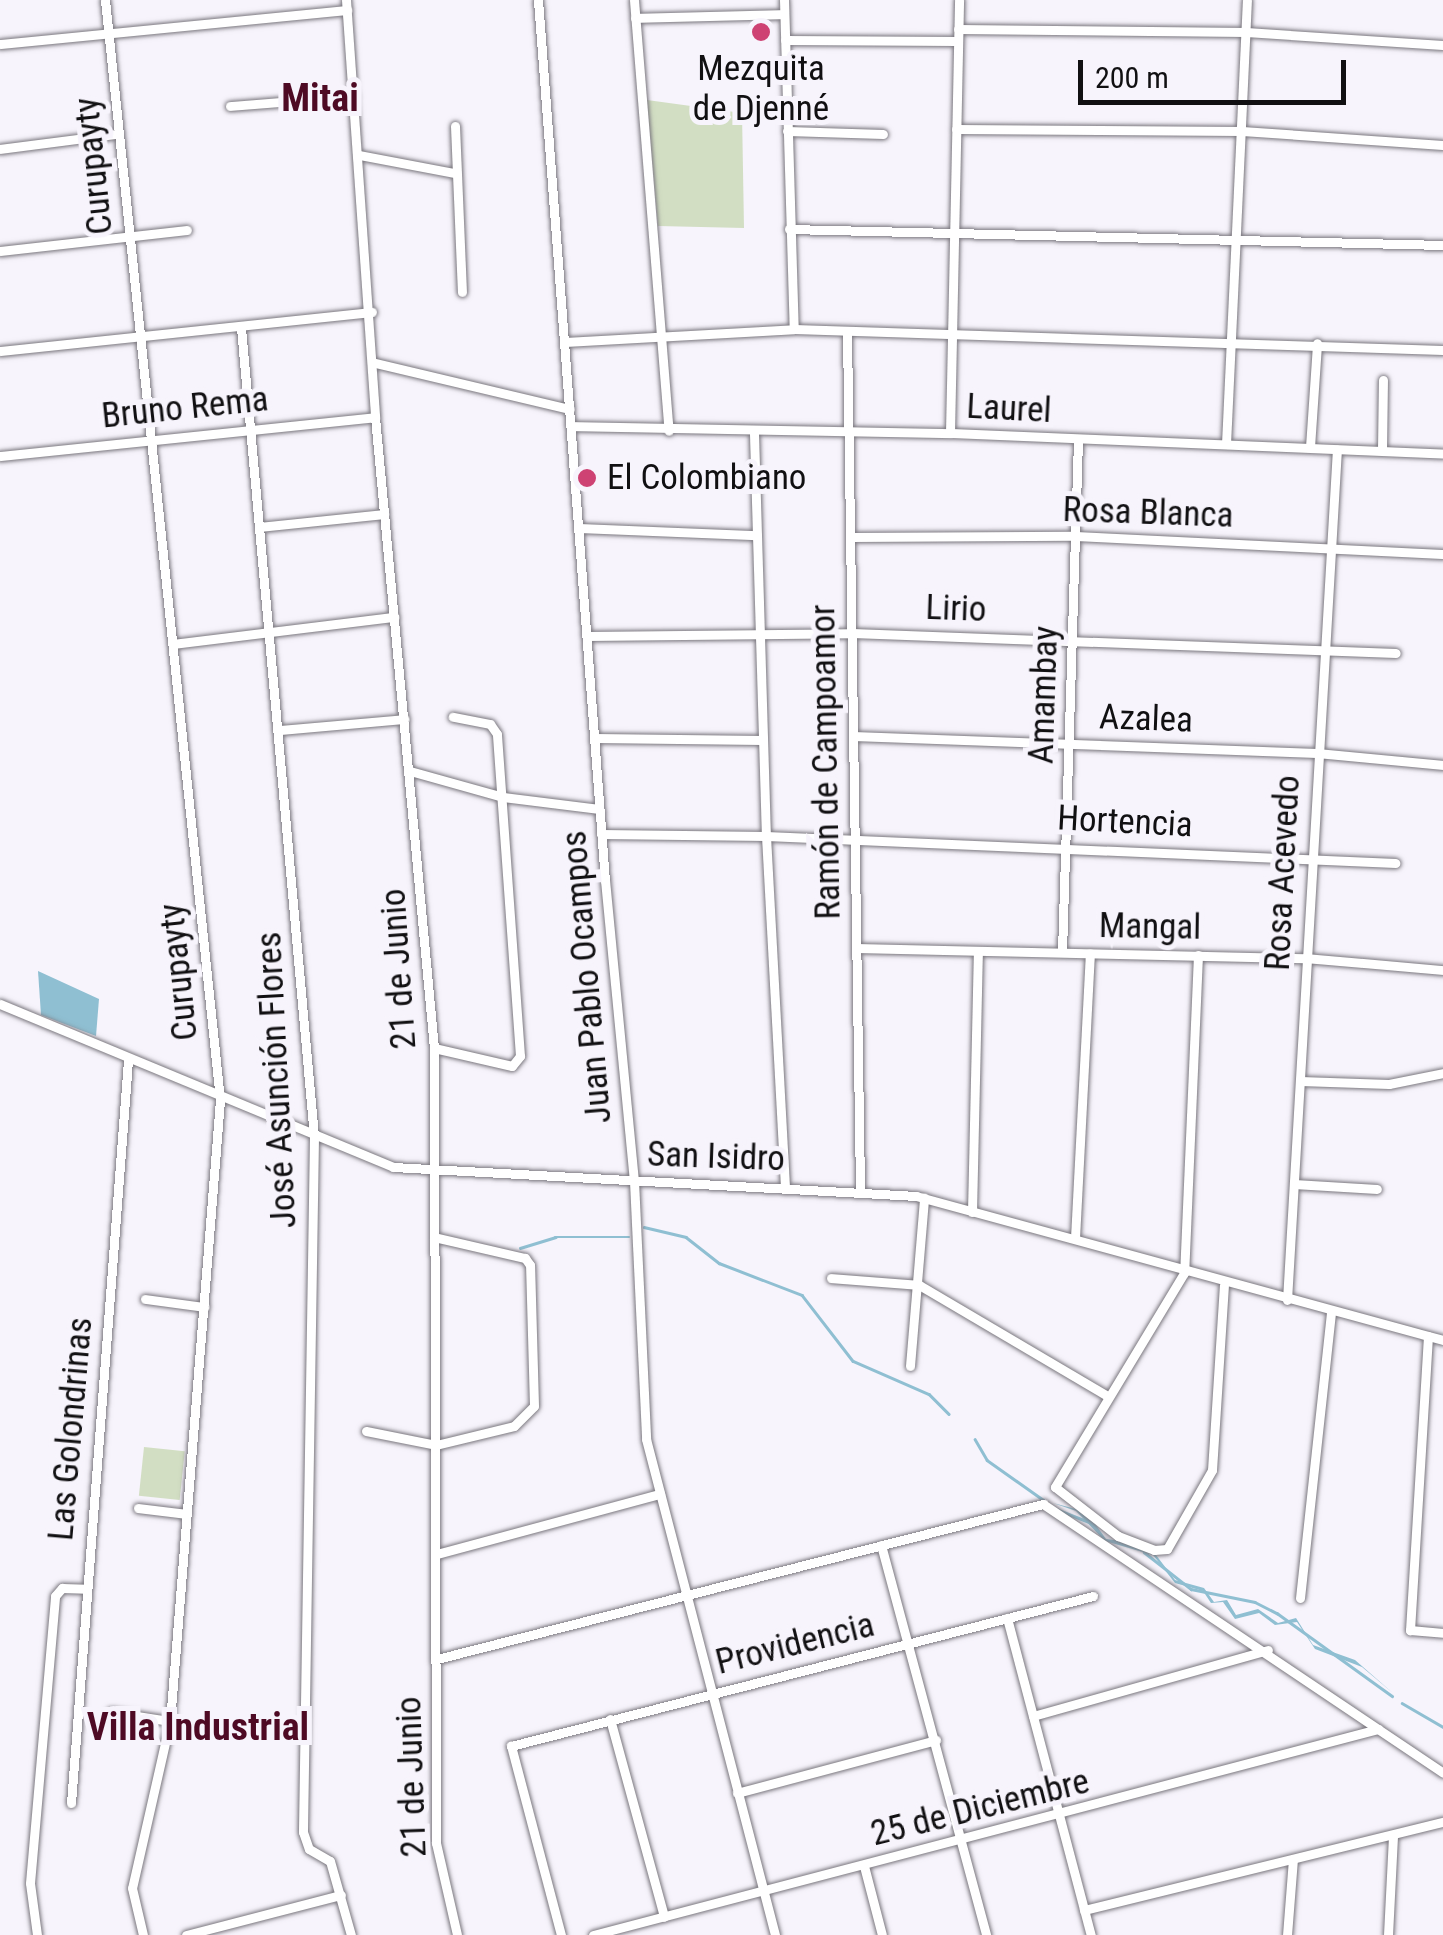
<!DOCTYPE html>
<html>
<head>
<meta charset="utf-8">
<style>
  body { margin:0 }
  #map { position:relative; width:1443px; height:1935px; overflow:hidden; background:#f7f4fc; font-family:"Roboto Condensed",sans-serif }
  div>[style] { position:absolute }
  [style*='--x'] { left:calc(var(--x)*1px); top:calc(var(--y)*1px); width:calc(var(--w)*1px); rotate:calc(var(--a)*1deg) }
  .green>* { inset:0; background:#d2dec3; transform-origin:0 0 }
  .water>* { inset:0; background:#8fbfd2 }
  .stream>* { height:2.5px; margin:-1.25px; padding:0 1.25px; transform-origin:1.25px; border-radius:1.25px; background:#8fbfd2 }
  .roads { filter:drop-shadow(0 0 2px #7a777e) drop-shadow(0 0 2px #7a777e) }
  .minor>* { height:9px; margin:-4.5px; padding:0 4.5px; transform-origin:4.5px; border-radius:4.5px; background:#fff }
  .dots>* { width:28px; height:28px; translate:-50% -50%; box-sizing:border-box; border:5px solid #f7f4fc; border-radius:50% }
  span { translate:-50% -50%; white-space:nowrap; text-align:center; line-height:1.15; -webkit-text-stroke:10px #f7f4fc; paint-order:stroke }
  .poi-label { font-size:35px; color:#111012 }
  .left { translate:0 -50%; text-align:left }
  .street-label { font-size:35px; color:#111012 }
  .neighbourhood-label { font-size:38px; color:#4e0a24; font-weight:700 }
  .scale { position:absolute; left:1078px; top:60px; width:268px; height:45px; box-sizing:border-box; border:5px solid #111012; border-top:0; padding-left:12px; font-size:30px; line-height:35px; white-space:nowrap; color:#111012; -webkit-text-stroke:8px #f7f4fc; paint-order:stroke }
</style>
</head>
<body>
<div id="map">
  <div class="green">
    <div style="clip-path:polygon(647px 100px,742px 113px,744px 228px,658px 226px)"></div>
    <div style="left:144px;top:1447px;width:41px;height:49px;rotate:6deg"></div>
  </div>
  <div class="water">
    <div style="clip-path:polygon(38px 971px,99px 999px,96px 1036px,41px 1015px)"></div>
    <div style="clip-path:polygon(1053px 1503px,1076px 1509px,1093px 1521px,1106px 1539px,1123px 1541px,1156px 1555px,1175px 1580px,1204px 1588px,1214px 1602px,1227px 1600px,1236px 1615px,1258px 1609px,1278px 1623px,1296px 1618px,1313px 1645px,1355px 1660px,1394px 1694px,1362px 1667px,1315px 1649px,1297px 1622px,1275px 1625px,1259px 1613px,1235px 1619px,1223px 1602px,1211px 1603px,1203px 1591px,1175px 1583px,1153px 1555px,1105px 1541px,1076px 1511px)"></div>
  </div>
  <div class="stream">
    <div style="--x:644;--y:1227;--w:43;--a:13.4"></div>
    <div style="--x:686;--y:1237;--w:42;--a:38.2"></div>
    <div style="--x:719;--y:1263;--w:89;--a:21.1"></div>
    <div style="--x:802;--y:1295;--w:83;--a:52.3"></div>
    <div style="--x:853;--y:1361;--w:83;--a:23.5"></div>
    <div style="--x:929;--y:1394;--w:28;--a:45"></div>
    <div style="--x:520;--y:1248;--w:37;--a:-17"></div>
    <div style="--x:555;--y:1237;--w:74;--a:0"></div>
    <div style="--x:975;--y:1439;--w:24;--a:60"></div>
    <div style="--x:987;--y:1460;--w:71;--a:35.3"></div>
    <div style="--x:1056;--y:1509;--w:41;--a:21.5"></div>
    <div style="--x:1144;--y:1552;--w:60;--a:38.2"></div>
    <div style="--x:1191;--y:1589;--w:65;--a:11.5"></div>
    <div style="--x:1255;--y:1602;--w:25;--a:27"></div>
    <div style="--x:1277;--y:1613;--w:142;--a:35.8"></div>
    <div style="--x:1402;--y:1703;--w:48;--a:30.3"></div>
  </div>
  <div class="roads">
    <div class="minor">
      <div style="--x:105;--y:0;--w:1106;--a:84.03"></div>
      <div style="--x:220;--y:1100;--w:623;--a:94.6"></div>
      <div style="--x:170;--y:1721;--w:171;--a:102.8"></div>
      <div style="--x:132;--y:1888;--w:48;--a:76.8"></div>
      <div style="--x:346;--y:0;--w:418;--a:86"></div>
      <div style="--x:375;--y:417;--w:634;--a:84.66"></div>
      <div style="--x:434;--y:1048;--w:795;--a:89.86"></div>
      <div style="--x:436;--y:1843;--w:94;--a:77.1"></div>
      <div style="--x:538;--y:0;--w:883;--a:85.65"></div>
      <div style="--x:605;--y:880;--w:302;--a:84.5"></div>
      <div style="--x:634;--y:1181;--w:258;--a:87.3"></div>
      <div style="--x:646;--y:1439;--w:513;--a:75.42"></div>
      <div style="--x:634;--y:0;--w:432;--a:85.4"></div>
      <div style="--x:784;--y:0;--w:329;--a:88.3"></div>
      <div style="--x:635;--y:18;--w:149;--a:-1.5"></div>
      <div style="--x:958;--y:29;--w:288;--a:0.6"></div>
      <div style="--x:1246;--y:32;--w:197;--a:3.8"></div>
      <div style="--x:785;--y:40;--w:172;--a:0.3"></div>
      <div style="--x:0;--y:44;--w:349;--a:-5.6"></div>
      <div style="--x:230;--y:106;--w:124;--a:-4.6"></div>
      <div style="--x:455;--y:126;--w:166;--a:87.6"></div>
      <div style="--x:956;--y:129;--w:286;--a:0.4"></div>
      <div style="--x:1242;--y:131;--w:201;--a:4"></div>
      <div style="--x:787;--y:131;--w:96;--a:1.8"></div>
      <div style="--x:0;--y:149;--w:117;--a:-7.4"></div>
      <div style="--x:359;--y:155;--w:97;--a:10.7"></div>
      <div style="--x:789;--y:229;--w:654;--a:1.4"></div>
      <div style="--x:0;--y:251;--w:188;--a:-6.4"></div>
      <div style="--x:241;--y:328;--w:812;--a:84.84"></div>
      <div style="--x:314;--y:1137;--w:695;--a:90.91"></div>
      <div style="--x:303;--y:1832;--w:18;--a:71"></div>
      <div style="--x:309;--y:1849;--w:24;--a:30"></div>
      <div style="--x:330;--y:1861;--w:77;--a:74.2"></div>
      <div style="--x:847;--y:333;--w:857;--a:89.13"></div>
      <div style="--x:565;--y:342;--w:229;--a:-3.2"></div>
      <div style="--x:794;--y:329;--w:649;--a:1.85"></div>
      <div style="--x:0;--y:351;--w:374;--a:-6"></div>
      <div style="--x:375;--y:363;--w:200;--a:13.3"></div>
      <div style="--x:571;--y:426;--w:379;--a:1.1"></div>
      <div style="--x:950;--y:433;--w:493;--a:2.4"></div>
      <div style="--x:950;--y:433;--w:433;--a:-88.8"></div>
      <div style="--x:754;--y:434;--w:402;--a:88.3"></div>
      <div style="--x:766;--y:836;--w:630;--a:2.46"></div>
      <div style="--x:1226;--y:444;--w:444;--a:-87.3"></div>
      <div style="--x:1310;--y:447;--w:104;--a:-86.1"></div>
      <div style="--x:1382;--y:450;--w:70;--a:-89.2"></div>
      <div style="--x:0;--y:456;--w:377;--a:-5.9"></div>
      <div style="--x:259;--y:527;--w:126;--a:-5.9"></div>
      <div style="--x:579;--y:528;--w:178;--a:2.3"></div>
      <div style="--x:850;--y:537;--w:225;--a:-0.3"></div>
      <div style="--x:1075;--y:536;--w:368;--a:2.8"></div>
      <div style="--x:587;--y:636;--w:265;--a:-0.6"></div>
      <div style="--x:852;--y:633;--w:544;--a:2.11"></div>
      <div style="--x:173;--y:644;--w:223;--a:-7"></div>
      <div style="--x:279;--y:730;--w:126;--a:-5"></div>
      <div style="--x:853;--y:736;--w:464;--a:2.1"></div>
      <div style="--x:1317;--y:753;--w:127;--a:5.4"></div>
      <div style="--x:595;--y:738;--w:167;--a:0.7"></div>
      <div style="--x:410;--y:771;--w:97;--a:15.6"></div>
      <div style="--x:503;--y:797;--w:97;--a:7.1"></div>
      <div style="--x:601;--y:834;--w:165;--a:0.7"></div>
      <div style="--x:766;--y:836;--w:353;--a:86.9"></div>
      <div style="--x:856;--y:948;--w:449;--a:1.3"></div>
      <div style="--x:1305;--y:958;--w:139;--a:5"></div>
      <div style="--x:1062;--y:952;--w:511;--a:-88.21"></div>
      <div style="--x:1198;--y:955;--w:318;--a:92.5"></div>
      <div style="--x:1184;--y:1273;--w:250;--a:121.1"></div>
      <div style="--x:1055;--y:1487;--w:80;--a:37.9"></div>
      <div style="--x:1118;--y:1536;--w:39;--a:21"></div>
      <div style="--x:1154;--y:1550;--w:13;--a:-4"></div>
      <div style="--x:1167;--y:1549;--w:91;--a:-60.3"></div>
      <div style="--x:1212;--y:1470;--w:185;--a:-86.3"></div>
      <div style="--x:0;--y:1004;--w:425;--a:22.5"></div>
      <div style="--x:393;--y:1167;--w:524;--a:3.17"></div>
      <div style="--x:916;--y:1196;--w:546;--a:15.28"></div>
      <div style="--x:434;--y:1048;--w:80;--a:13"></div>
      <div style="--x:512;--y:1066;--w:13;--a:-51"></div>
      <div style="--x:520;--y:1056;--w:323;--a:-94.1"></div>
      <div style="--x:497;--y:734;--w:12;--a:-125"></div>
      <div style="--x:490;--y:724;--w:38;--a:-169"></div>
      <div style="--x:1300;--y:1081;--w:89;--a:1.9"></div>
      <div style="--x:1389;--y:1084;--w:55;--a:-11.5"></div>
      <div style="--x:1294;--y:1184;--w:83;--a:3.4"></div>
      <div style="--x:972;--y:1212;--w:260;--a:-88.7"></div>
      <div style="--x:1075;--y:1238;--w:285;--a:-87"></div>
      <div style="--x:831;--y:1278;--w:88;--a:4.5"></div>
      <div style="--x:919;--y:1285;--w:217;--a:30.5"></div>
      <div style="--x:145;--y:1299;--w:60;--a:7.7"></div>
      <div style="--x:1287;--y:1300;--w:852;--a:-86.64"></div>
      <div style="--x:1428;--y:1336;--w:295;--a:93.5"></div>
      <div style="--x:1410;--y:1630;--w:33;--a:5"></div>
      <div style="--x:910;--y:1366;--w:169;--a:-85.2"></div>
      <div style="--x:366;--y:1431;--w:71;--a:11.3"></div>
      <div style="--x:436;--y:1445;--w:80;--a:-13.7"></div>
      <div style="--x:514;--y:1426;--w:28;--a:-45"></div>
      <div style="--x:534;--y:1406;--w:141;--a:-91.6"></div>
      <div style="--x:530;--y:1265;--w:9;--a:-126"></div>
      <div style="--x:525;--y:1258;--w:93;--a:-167"></div>
      <div style="--x:138;--y:1508;--w:49;--a:7"></div>
      <div style="--x:881;--y:1545;--w:404;--a:74.9"></div>
      <div style="--x:437;--y:1554;--w:231;--a:-15.1"></div>
      <div style="--x:1300;--y:1598;--w:289;--a:-83.8"></div>
      <div style="--x:1007;--y:1618;--w:328;--a:75.2"></div>
      <div style="--x:437;--y:1659;--w:626;--a:-14.35"></div>
      <div style="--x:1043;--y:1504;--w:482;--a:33.9"></div>
      <div style="--x:111;--y:1712;--w:60;--a:8.7"></div>
      <div style="--x:1033;--y:1716;--w:244;--a:-15.7"></div>
      <div style="--x:610;--y:1719;--w:205;--a:74.7"></div>
      <div style="--x:737;--y:1793;--w:206;--a:-14.9"></div>
      <div style="--x:71;--y:1803;--w:745;--a:-85.61"></div>
      <div style="--x:864;--y:1866;--w:71;--a:75.4"></div>
      <div style="--x:1084;--y:1910;--w:370;--a:-13.8"></div>
      <div style="--x:37;--y:1935;--w:52;--a:-97.7"></div>
      <div style="--x:30;--y:1883;--w:288;--a:-85"></div>
      <div style="--x:55;--y:1596;--w:11;--a:-49"></div>
      <div style="--x:62;--y:1588;--w:24;--a:2"></div>
      <div style="--x:186;--y:1935;--w:160;--a:-14.5"></div>
      <div style="--x:561;--y:1935;--w:196;--a:-104.8"></div>
      <div style="--x:511;--y:1746;--w:601;--a:-14.45"></div>
      <div style="--x:593;--y:1935;--w:812;--a:-14.7"></div>
      <div style="--x:1287;--y:1935;--w:76;--a:-85.5"></div>
      <div style="--x:1388;--y:1935;--w:99;--a:-87.1"></div>
    </div>
  </div>
  <div class="dots">
    <div style="left:761px;top:32px;background:#ce4273"></div>
    <div style="left:587px;top:478px;background:#ce4273"></div>
  </div>
  <div class="poi-label">
    <span style="left:761px;top:89px">Mezquita<br>de Djenné</span>
    <span class="left" style="left:607px;top:478px">El Colombiano</span>
  </div>
  <div class="street-label">
    <span style="left:94px;top:166px;rotate:-96deg">Curupayty</span>
    <span style="left:185px;top:408px;rotate:-6deg">Bruno Rema</span>
    <span style="left:1009px;top:409px;rotate:3deg">Laurel</span>
    <span style="left:1148px;top:513px;rotate:2deg">Rosa Blanca</span>
    <span style="left:956px;top:609px;rotate:2deg">Lirio</span>
    <span style="left:1044px;top:695px;rotate:-88deg">Amambay</span>
    <span style="left:1146px;top:719px;rotate:2deg">Azalea</span>
    <span style="left:826px;top:762px;rotate:-91deg">Ramón de Campoamor</span>
    <span style="left:1125px;top:822px;rotate:3deg">Hortencia</span>
    <span style="left:1283px;top:873px;rotate:-87deg">Rosa Acevedo</span>
    <span style="left:1150px;top:927px;rotate:1deg">Mangal</span>
    <span style="left:399px;top:969px;rotate:-94deg">21 de Junio</span>
    <span style="left:179px;top:972px;rotate:-96deg">Curupayty</span>
    <span style="left:587px;top:977px;rotate:-95deg">Juan Pablo Ocampos</span>
    <span style="left:277px;top:1080px;rotate:-93deg">José Asunción Flores</span>
    <span style="left:716px;top:1157px;rotate:2deg">San Isidro</span>
    <span style="left:71px;top:1429px;rotate:-85deg">Las Golondrinas</span>
    <span style="left:795px;top:1644px;rotate:-14deg">Providencia</span>
    <span style="left:412px;top:1777px;rotate:-92deg">21 de Junio</span>
    <span style="left:980px;top:1808px;rotate:-14deg">25 de Diciembre</span>
  </div>
  <div class="neighbourhood-label">
    <span style="left:320px;top:99px">Mitai</span>
    <span style="left:198px;top:1728px">Villa Industrial</span>
  </div>
  <div class="scale">200 m</div>
</div>
</body>
</html>
